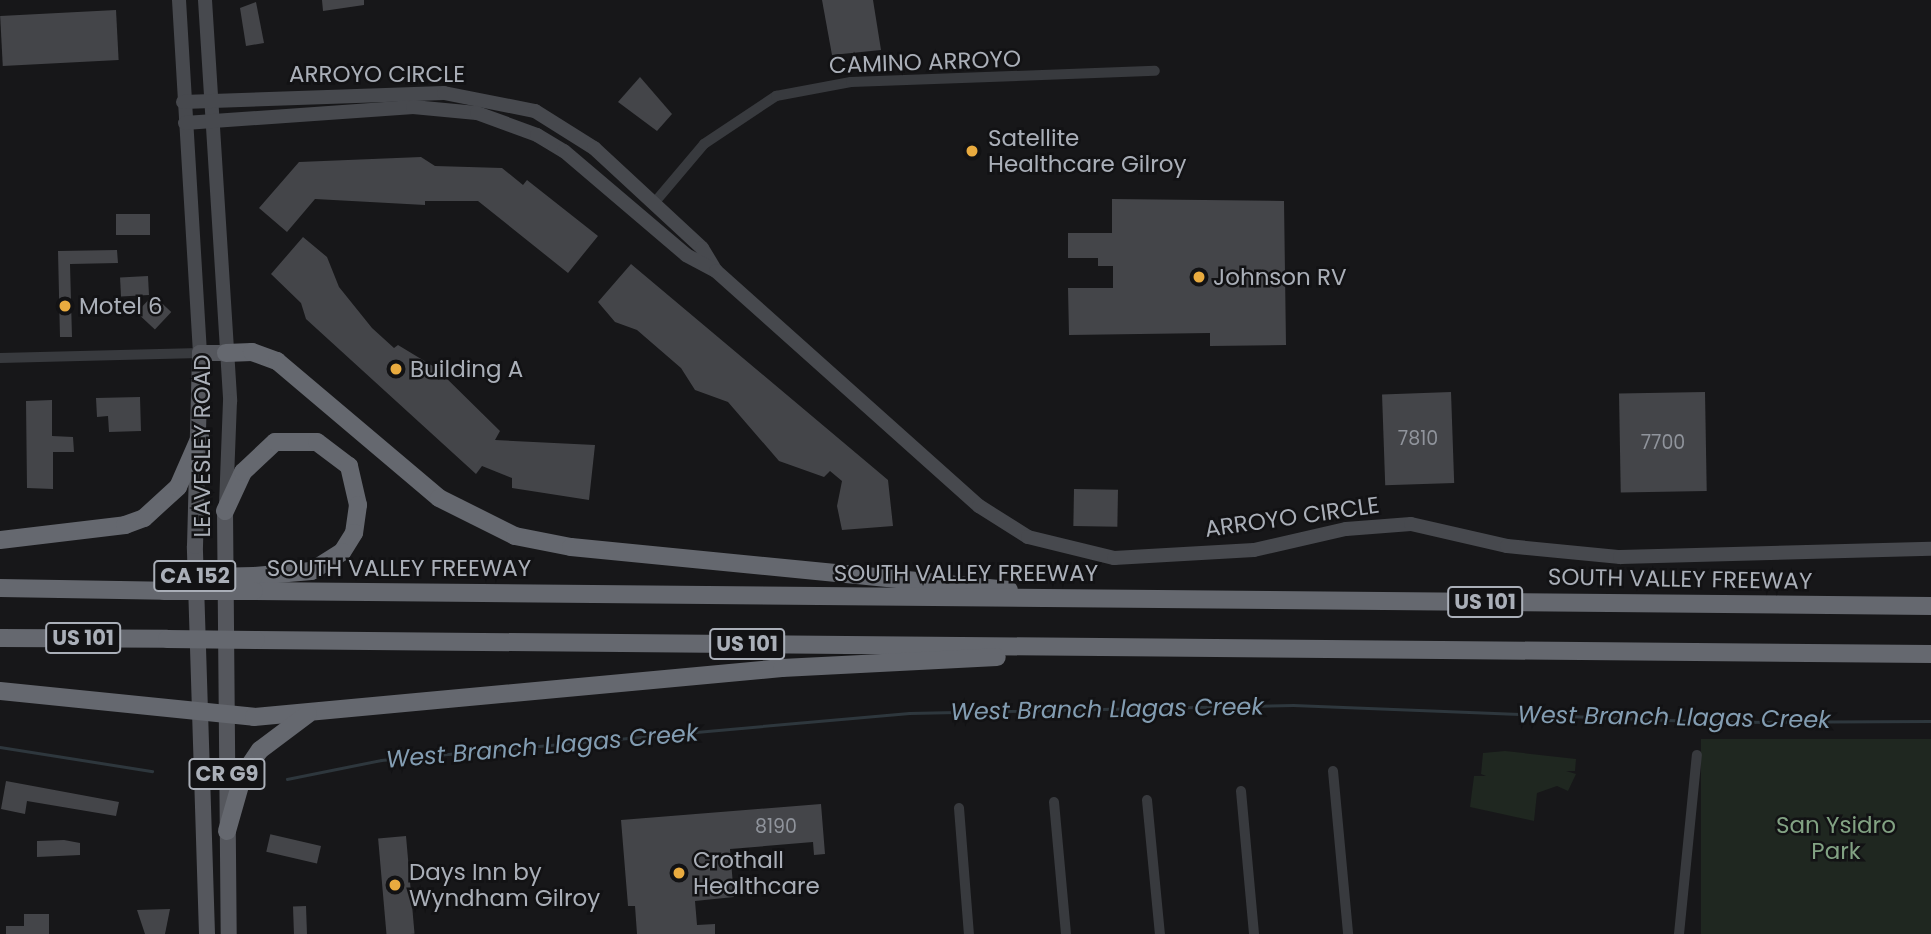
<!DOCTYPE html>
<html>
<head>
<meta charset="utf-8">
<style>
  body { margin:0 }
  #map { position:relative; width:1931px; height:934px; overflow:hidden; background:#171719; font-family:Poppins,sans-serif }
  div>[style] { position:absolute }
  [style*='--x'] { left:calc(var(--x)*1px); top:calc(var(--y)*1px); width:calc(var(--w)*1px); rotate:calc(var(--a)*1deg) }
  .green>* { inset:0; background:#1f2720; transform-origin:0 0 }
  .stream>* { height:2.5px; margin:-1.25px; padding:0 1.25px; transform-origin:1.25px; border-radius:1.25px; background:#2e373d }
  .building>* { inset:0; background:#444549; transform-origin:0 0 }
  .street>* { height:10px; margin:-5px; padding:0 5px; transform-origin:5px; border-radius:5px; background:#383a3e }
  .secondary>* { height:14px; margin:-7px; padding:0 7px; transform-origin:7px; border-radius:7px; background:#47494e }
  .primary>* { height:16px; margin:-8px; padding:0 8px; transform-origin:8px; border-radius:8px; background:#55575d }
  .highway>* { height:18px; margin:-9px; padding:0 9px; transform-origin:9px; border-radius:9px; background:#65686f }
  .highway-bridge>* { height:18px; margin:-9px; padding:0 9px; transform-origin:9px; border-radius:9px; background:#65686f }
  .dots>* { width:19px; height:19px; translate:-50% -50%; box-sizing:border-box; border:4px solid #121214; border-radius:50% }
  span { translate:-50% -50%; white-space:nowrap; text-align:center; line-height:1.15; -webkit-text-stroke:5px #121214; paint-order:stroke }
  .number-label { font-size:19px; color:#90949c }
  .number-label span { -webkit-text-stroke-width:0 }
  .shield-label span { padding:2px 5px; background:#121214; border:2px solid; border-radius:5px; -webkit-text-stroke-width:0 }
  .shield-label { font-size:21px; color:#aaafb8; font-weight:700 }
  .street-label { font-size:23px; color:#aaafb8 }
  .poi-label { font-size:23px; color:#aaafb8 }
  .left { translate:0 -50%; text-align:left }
  .park-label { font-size:23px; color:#82a283 }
  .water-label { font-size:24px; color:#839db2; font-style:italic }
</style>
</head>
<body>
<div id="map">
  <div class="green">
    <div style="left:1931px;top:739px;width:195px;height:230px;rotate:90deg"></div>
    <div style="clip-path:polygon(1505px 751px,1576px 759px,1575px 771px,1566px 771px,1576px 774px,1568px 791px,1557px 786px,1537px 793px,1534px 821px,1470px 807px,1474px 776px,1486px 776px,1481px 774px,1483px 753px)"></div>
  </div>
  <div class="stream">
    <div style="--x:0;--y:747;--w:154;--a:9"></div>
    <div style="--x:287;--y:779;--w:96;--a:-11.4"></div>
    <div style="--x:381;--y:760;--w:530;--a:-5.09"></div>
    <div style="--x:909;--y:713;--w:384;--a:-1.2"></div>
    <div style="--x:1293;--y:705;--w:426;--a:2.3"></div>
    <div style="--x:1719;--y:722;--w:212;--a:-0.3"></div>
  </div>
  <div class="building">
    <div style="clip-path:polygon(322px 0,364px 0,364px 5px,323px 11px)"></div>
    <div style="clip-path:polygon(822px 0,873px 0,881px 50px,832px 55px)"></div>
    <div style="clip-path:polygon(256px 2px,264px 43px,246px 46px,240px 8px)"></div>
    <div style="left:116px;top:10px;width:50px;height:116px;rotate:87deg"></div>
    <div style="clip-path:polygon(640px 77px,672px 114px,657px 131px,618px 102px)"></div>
    <div style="clip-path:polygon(421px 157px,435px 166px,502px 168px,523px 185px,527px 180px,598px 236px,568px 273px,478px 201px,425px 201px,425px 205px,315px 199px,287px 232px,259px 208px,299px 162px)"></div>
    <div style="clip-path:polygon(1112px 199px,1284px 201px,1286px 345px,1210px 346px,1210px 333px,1069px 335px,1068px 288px,1113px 288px,1113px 266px,1098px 266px,1098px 258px,1068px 258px,1068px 233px,1112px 233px)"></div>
    <div style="left:150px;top:214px;width:21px;height:34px;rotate:90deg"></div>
    <div style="clip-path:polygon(303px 237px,327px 257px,339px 287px,372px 328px,394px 348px,398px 345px,436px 368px,500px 431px,495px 440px,595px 445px,589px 500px,512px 488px,512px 478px,482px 466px,476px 474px,306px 319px,301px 303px,271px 274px)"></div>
    <div style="clip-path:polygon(117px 250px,118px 263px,70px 264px,72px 337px,60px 337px,58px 251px)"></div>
    <div style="clip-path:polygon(631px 264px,888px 480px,893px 526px,842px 530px,837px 506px,842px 481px,830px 471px,824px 477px,779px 461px,728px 402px,695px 390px,681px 368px,637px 330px,615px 322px,598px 302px)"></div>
    <div style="left:148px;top:276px;width:19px;height:28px;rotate:87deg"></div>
    <div style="left:153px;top:295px;width:25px;height:24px;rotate:43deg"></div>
    <div style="left:1451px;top:392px;width:91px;height:69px;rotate:88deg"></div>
    <div style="left:1705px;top:392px;width:99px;height:86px;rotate:89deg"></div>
    <div style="clip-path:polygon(140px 397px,141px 431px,109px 432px,108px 416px,97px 417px,96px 398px)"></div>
    <div style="clip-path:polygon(52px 400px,52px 436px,73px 437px,74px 452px,53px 452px,53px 489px,27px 488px,26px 401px)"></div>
    <div style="left:1074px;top:489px;width:44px;height:37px;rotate:1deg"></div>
    <div style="clip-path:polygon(6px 781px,119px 802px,116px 816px,27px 801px,25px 814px,1px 809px)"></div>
    <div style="clip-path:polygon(821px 804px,825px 854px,814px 855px,813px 842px,730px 849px,734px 897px,695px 901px,697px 925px,715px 924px,715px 934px,637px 934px,635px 906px,628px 906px,621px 820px)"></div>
    <div style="left:406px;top:836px;width:98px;height:28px;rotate:85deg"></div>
    <div style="clip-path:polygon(64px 840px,80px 843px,80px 855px,37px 857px,37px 841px)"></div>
    <div style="left:321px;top:846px;width:18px;height:52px;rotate:103deg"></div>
    <div style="left:306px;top:906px;width:28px;height:13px;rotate:88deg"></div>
    <div style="clip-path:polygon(170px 909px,165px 934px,145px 934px,137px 910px)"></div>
    <div style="clip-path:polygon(24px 914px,49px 914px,49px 934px,6px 934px,6px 926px,24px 926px)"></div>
  </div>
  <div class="street">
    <div style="--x:655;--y:202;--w:76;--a:-49.8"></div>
    <div style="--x:704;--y:144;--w:87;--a:-33.7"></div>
    <div style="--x:776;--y:96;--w:76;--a:-10.6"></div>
    <div style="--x:851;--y:82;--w:304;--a:-2.1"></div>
    <div style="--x:0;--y:358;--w:200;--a:-1.4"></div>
    <div style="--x:1333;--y:771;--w:164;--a:84.7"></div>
    <div style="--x:1241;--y:791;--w:144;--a:84.8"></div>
    <div style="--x:1147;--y:800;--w:135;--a:84.5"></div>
    <div style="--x:1054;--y:802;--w:133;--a:84.8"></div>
    <div style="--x:959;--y:808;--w:126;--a:85.5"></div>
    <div style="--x:1679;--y:934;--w:180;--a:-84.3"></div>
  </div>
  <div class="secondary">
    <div style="--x:179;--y:0;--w:354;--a:86.6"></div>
    <div style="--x:205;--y:0;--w:402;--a:86.4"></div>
    <div style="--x:230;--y:401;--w:102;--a:92.2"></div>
    <div style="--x:183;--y:102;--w:261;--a:-2"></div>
    <div style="--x:444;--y:93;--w:93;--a:11.2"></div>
    <div style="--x:535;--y:111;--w:70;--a:32.1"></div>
    <div style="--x:594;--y:148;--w:147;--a:42.8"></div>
    <div style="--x:702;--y:248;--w:26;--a:59"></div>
    <div style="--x:185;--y:123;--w:229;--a:-4"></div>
    <div style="--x:413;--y:107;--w:64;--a:5.4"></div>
    <div style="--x:477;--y:113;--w:64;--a:20.1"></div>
    <div style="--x:537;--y:135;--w:31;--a:31"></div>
    <div style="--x:564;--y:151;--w:160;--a:40.4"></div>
    <div style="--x:686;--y:255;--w:34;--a:28"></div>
    <div style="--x:716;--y:271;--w:353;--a:41.8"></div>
    <div style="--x:979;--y:506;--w:58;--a:32.3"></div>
    <div style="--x:1028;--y:537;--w:89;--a:13.7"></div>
    <div style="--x:1114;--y:558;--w:140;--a:-3.3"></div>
    <div style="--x:1254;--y:550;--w:94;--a:-12.9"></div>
    <div style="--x:1346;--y:529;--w:65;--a:-4.4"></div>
    <div style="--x:1411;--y:524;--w:98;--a:12.9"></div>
    <div style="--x:1507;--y:546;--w:114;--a:5.6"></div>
    <div style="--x:1620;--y:557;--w:311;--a:-1.5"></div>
  </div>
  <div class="primary">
    <div style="--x:225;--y:511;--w:423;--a:89.5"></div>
    <div style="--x:207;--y:934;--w:388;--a:-91.8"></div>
    <div style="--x:195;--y:546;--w:193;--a:-88.5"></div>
    <div style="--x:200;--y:353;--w:26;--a:0"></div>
  </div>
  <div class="highway">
    <div style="--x:226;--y:353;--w:26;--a:-2"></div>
    <div style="--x:252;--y:352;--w:27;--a:20"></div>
    <div style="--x:277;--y:361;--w:212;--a:40.2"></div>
    <div style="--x:439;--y:498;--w:85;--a:26.6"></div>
    <div style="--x:515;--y:536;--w:57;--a:11.1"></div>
    <div style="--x:571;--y:547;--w:440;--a:5.6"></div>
    <div style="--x:225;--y:511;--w:43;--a:-65.2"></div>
    <div style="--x:243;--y:472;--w:44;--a:-43.2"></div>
    <div style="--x:275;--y:442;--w:42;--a:0"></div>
    <div style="--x:317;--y:442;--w:40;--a:37"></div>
    <div style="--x:349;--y:466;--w:40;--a:77"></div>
    <div style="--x:358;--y:505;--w:28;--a:98"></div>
    <div style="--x:354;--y:533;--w:22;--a:122"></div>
    <div style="--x:342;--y:552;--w:36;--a:148"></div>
    <div style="--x:311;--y:571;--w:57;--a:175"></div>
    <div style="--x:0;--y:540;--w:126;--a:-6.8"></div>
    <div style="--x:125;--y:525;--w:20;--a:-20"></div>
    <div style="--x:144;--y:518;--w:46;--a:-42.4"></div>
    <div style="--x:178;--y:487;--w:55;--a:-66.3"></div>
    <div style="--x:0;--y:588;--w:164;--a:1"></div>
    <div style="--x:254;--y:591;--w:1677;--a:0.51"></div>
    <div style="--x:0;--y:638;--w:167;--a:0.3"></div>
    <div style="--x:256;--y:640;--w:1675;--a:0.48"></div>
    <div style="--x:0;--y:691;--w:255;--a:5.8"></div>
    <div style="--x:254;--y:717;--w:530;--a:-5.3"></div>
    <div style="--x:782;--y:668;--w:215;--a:-2.9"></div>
    <div style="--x:227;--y:831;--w:58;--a:-74.1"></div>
    <div style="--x:243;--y:775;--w:30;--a:-56"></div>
    <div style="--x:260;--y:750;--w:60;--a:-36.9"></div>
  </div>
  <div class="highway-bridge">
    <div style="--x:164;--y:578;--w:90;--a:-1.3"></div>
    <div style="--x:164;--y:591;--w:90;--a:0"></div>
    <div style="--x:167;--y:639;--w:89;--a:0.6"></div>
  </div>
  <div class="dots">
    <div style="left:972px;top:151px;background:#e9ab3f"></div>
    <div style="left:1199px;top:277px;background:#e9ab3f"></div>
    <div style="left:65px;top:306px;background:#e9ab3f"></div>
    <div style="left:396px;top:369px;background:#e9ab3f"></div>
    <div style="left:679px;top:873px;background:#e9ab3f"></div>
    <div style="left:395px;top:885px;background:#e9ab3f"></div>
  </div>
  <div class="number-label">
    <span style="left:1418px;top:439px">7810</span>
    <span style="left:1663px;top:443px">7700</span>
    <span style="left:776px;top:827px">8190</span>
  </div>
  <div class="shield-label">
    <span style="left:195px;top:576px">CA 152</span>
    <span style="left:1485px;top:602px">US 101</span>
    <span style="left:83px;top:638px">US 101</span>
    <span style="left:747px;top:644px">US 101</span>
    <span style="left:227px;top:774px">CR G9</span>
  </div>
  <div class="street-label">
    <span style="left:925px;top:62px;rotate:-2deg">CAMINO ARROYO</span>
    <span style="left:377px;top:74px">ARROYO CIRCLE</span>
    <span style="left:202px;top:446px;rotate:-90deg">LEAVESLEY ROAD</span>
    <span style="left:1292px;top:517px;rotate:-8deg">ARROYO CIRCLE</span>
    <span style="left:399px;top:568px">SOUTH VALLEY FREEWAY</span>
    <span style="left:966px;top:573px">SOUTH VALLEY FREEWAY</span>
    <span style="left:1680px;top:579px;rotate:1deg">SOUTH VALLEY FREEWAY</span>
  </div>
  <div class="poi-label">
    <span class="left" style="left:988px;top:151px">Satellite<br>Healthcare Gilroy</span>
    <span class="left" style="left:1213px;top:277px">Johnson RV</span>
    <span class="left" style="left:79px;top:306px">Motel 6</span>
    <span class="left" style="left:410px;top:369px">Building A</span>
    <span class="left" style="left:693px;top:873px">Crothall<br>Healthcare</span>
    <span class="left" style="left:409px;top:885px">Days Inn by<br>Wyndham Gilroy</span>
  </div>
  <div class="park-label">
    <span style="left:1836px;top:838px">San Ysidro<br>Park</span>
  </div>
  <div class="water-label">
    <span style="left:1107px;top:709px;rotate:-1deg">West Branch Llagas Creek</span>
    <span style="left:1674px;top:717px;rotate:1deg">West Branch Llagas Creek</span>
    <span style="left:542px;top:746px;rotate:-5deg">West Branch Llagas Creek</span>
  </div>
</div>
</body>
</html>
